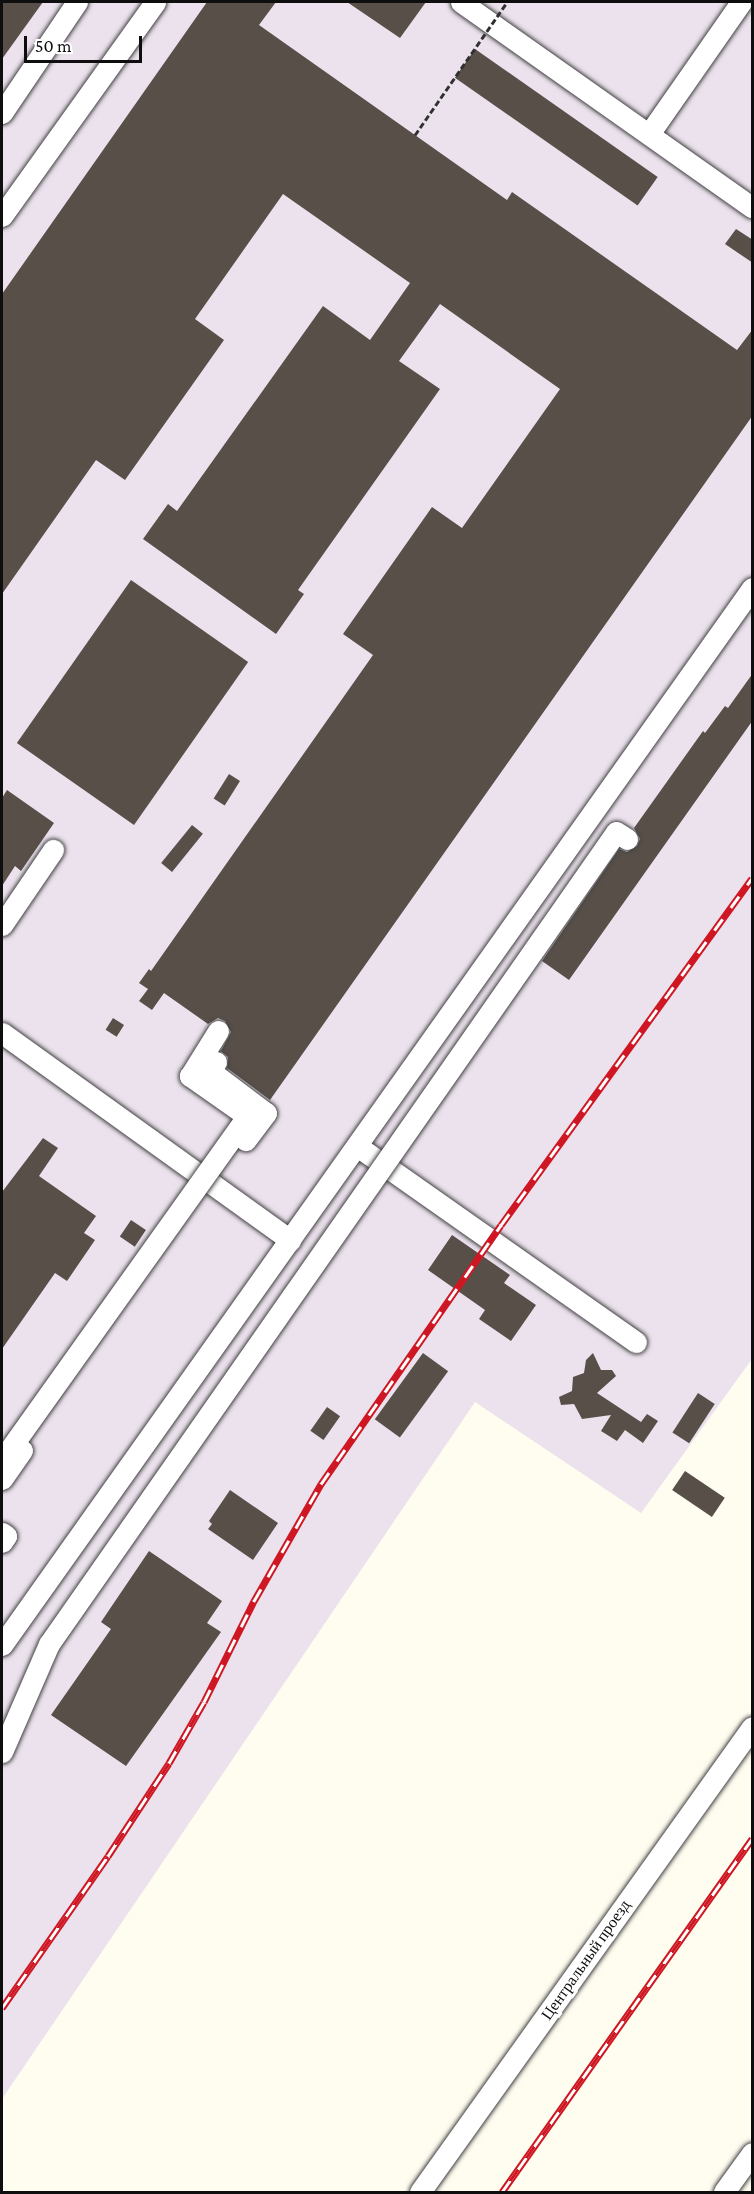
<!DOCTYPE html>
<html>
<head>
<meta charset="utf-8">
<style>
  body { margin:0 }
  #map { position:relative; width:754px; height:2194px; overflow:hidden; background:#fffcf0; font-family:"Crimson Pro",serif }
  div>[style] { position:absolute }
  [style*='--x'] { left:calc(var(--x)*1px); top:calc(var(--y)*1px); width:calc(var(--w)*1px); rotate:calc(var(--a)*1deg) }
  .industrial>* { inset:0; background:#ece2ee }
  .building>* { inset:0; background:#584f49; transform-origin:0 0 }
  .roads { filter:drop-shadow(0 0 2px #414141) drop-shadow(0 0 2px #414141) }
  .minor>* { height:21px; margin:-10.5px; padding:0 10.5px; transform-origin:10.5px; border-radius:10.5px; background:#fff }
  .rail>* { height:7px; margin-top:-3.5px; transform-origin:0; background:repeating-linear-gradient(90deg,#fff 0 14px,#ce1722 0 28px); box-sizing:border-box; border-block:2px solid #ce1722 }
  .path-bridge>* { height:3px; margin-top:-1.5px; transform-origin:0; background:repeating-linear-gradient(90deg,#303030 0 6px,transparent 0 9px) }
  .bridges { filter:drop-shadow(0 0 2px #414141) drop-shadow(0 0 2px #414141) }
  .minor-bridge>* { height:21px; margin:-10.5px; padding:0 10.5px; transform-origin:10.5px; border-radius:10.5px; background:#fff }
  span { translate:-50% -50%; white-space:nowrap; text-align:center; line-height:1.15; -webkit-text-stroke:6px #fff; paint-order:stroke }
  .street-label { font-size:16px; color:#0e0e0e }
  .frame { position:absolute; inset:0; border:3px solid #0e0e0e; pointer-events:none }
  .scale { position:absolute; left:24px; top:36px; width:118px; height:27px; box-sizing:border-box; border:3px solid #0e0e0e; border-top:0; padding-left:8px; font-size:18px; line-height:21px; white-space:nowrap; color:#0e0e0e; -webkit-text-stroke:4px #fff; paint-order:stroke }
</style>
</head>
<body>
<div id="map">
  <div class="industrial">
    <div style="clip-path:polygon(2px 2px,752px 2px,752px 1359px,641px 1513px,475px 1402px,2px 2099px)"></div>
  </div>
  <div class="building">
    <div style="clip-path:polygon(2px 2px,43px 2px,2px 59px)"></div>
    <div style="clip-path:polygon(207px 2px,276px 2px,259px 25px,507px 200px,512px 192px,737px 350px,753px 329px,753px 415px,270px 1100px,227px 1068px,228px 1057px,221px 1051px,231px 1032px,225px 1021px,218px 1018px,208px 1024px,164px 993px,152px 1010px,139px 1001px,148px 989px,139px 983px,149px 969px,151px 971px,373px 655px,343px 634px,432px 507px,462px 528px,560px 389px,440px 304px,399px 361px,440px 389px,298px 590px,304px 594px,276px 634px,143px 539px,168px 504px,177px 511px,323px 306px,370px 340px,410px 283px,283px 194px,195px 319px,224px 340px,125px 480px,96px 460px,2px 594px,2px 294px)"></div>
    <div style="clip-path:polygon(347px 2px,426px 2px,400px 38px)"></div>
    <div style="left:475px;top:49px;width:223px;height:35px;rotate:35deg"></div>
    <div style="clip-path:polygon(736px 229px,753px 240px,753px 263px,725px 244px)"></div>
    <div style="left:131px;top:580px;width:143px;height:199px;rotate:35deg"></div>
    <div style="clip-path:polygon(753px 673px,753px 720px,569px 980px,542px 961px,619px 849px,627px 852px,637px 846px,640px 839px,634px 828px,703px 731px,705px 733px,725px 706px,728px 708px)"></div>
    <div style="left:229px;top:774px;width:13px;height:29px;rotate:32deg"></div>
    <div style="clip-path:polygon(7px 790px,54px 823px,21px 871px,15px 866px,2px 886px,2px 798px)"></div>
    <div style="left:192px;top:825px;width:14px;height:49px;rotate:39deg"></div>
    <div style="left:113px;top:1018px;width:13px;height:14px;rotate:32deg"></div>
    <div style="clip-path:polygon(43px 1138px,58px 1148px,39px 1176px,96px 1216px,84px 1233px,95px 1240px,67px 1281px,55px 1273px,2px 1349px,2px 1192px)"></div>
    <div style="left:131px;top:1220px;width:18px;height:20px;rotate:34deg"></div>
    <div style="clip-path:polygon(452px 1235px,510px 1275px,504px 1283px,536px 1305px,511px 1341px,479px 1319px,485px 1310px,428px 1270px)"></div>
    <div style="left:423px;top:1353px;width:31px;height:82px;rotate:36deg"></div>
    <div style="clip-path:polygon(593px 1353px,601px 1370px,612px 1370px,616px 1376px,597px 1393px,641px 1422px,647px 1414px,658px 1421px,643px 1443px,625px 1430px,617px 1441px,601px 1431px,611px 1415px,582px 1419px,574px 1404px,561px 1405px,559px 1397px,572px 1391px,573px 1377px,584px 1373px,586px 1360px)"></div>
    <div style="left:698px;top:1393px;width:20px;height:47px;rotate:33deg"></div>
    <div style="left:327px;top:1407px;width:16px;height:29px;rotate:35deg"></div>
    <div style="left:685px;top:1471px;width:48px;height:23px;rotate:34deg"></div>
    <div style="clip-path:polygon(230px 1490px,278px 1523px,253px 1560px,208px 1529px,212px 1524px,209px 1521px)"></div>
    <div style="clip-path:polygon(149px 1551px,222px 1601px,207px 1623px,221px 1632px,126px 1766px,51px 1715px,111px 1629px,101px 1622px)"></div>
  </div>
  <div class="roads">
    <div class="minor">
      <div style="--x:461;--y:2;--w:356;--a:35.2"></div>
      <div style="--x:2;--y:113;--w:134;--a:-56"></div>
      <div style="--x:649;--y:134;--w:161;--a:-55.1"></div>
      <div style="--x:2;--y:216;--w:263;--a:-54.4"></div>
      <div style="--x:2;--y:925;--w:91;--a:-55.8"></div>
      <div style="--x:2;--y:1033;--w:355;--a:35.7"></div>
      <div style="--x:357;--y:1146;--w:341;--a:35.1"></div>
      <div style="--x:2;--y:1533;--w:5;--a:37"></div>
      <div style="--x:6;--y:1536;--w:7;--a:124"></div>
      <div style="--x:2;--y:1645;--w:1296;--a:-54.64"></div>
      <div style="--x:420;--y:2192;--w:571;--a:-54.47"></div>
      <div style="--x:724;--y:2192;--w:48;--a:-54.3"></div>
    </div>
  </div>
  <div class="rail">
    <div style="--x:2;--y:2008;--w:185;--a:-55.1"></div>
    <div style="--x:108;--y:1856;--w:111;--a:-56.7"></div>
    <div style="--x:169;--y:1763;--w:70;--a:-60.2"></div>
    <div style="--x:204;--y:1702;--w:113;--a:-63.7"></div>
    <div style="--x:254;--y:1601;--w:135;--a:-60.2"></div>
    <div style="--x:321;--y:1484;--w:315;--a:-55.2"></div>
    <div style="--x:501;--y:1225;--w:428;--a:-54.1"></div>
    <div style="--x:502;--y:2192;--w:433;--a:-54.7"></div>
  </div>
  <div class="path-bridge">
    <div style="--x:415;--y:135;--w:162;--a:-55.3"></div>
  </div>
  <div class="bridges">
    <div class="minor-bridge">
      <div style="--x:216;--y:1062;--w:11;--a:124"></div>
      <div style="--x:210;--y:1071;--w:70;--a:36.9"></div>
      <div style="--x:266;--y:1113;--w:34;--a:127"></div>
      <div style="--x:2;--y:1460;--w:422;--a:-54.5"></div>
      <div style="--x:247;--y:1116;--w:70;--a:-144.9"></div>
      <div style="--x:190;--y:1076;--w:53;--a:-58.1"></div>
      <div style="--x:2;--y:1479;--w:35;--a:-55"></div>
      <div style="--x:2;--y:1752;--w:118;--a:-66.5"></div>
      <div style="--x:49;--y:1644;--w:990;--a:-55.07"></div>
      <div style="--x:616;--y:832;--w:13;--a:32"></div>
    </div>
  </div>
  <div class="street-label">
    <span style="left:586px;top:1960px;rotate:-55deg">Центральный проезд</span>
  </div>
  <div class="frame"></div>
  <div class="scale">50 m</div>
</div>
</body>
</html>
